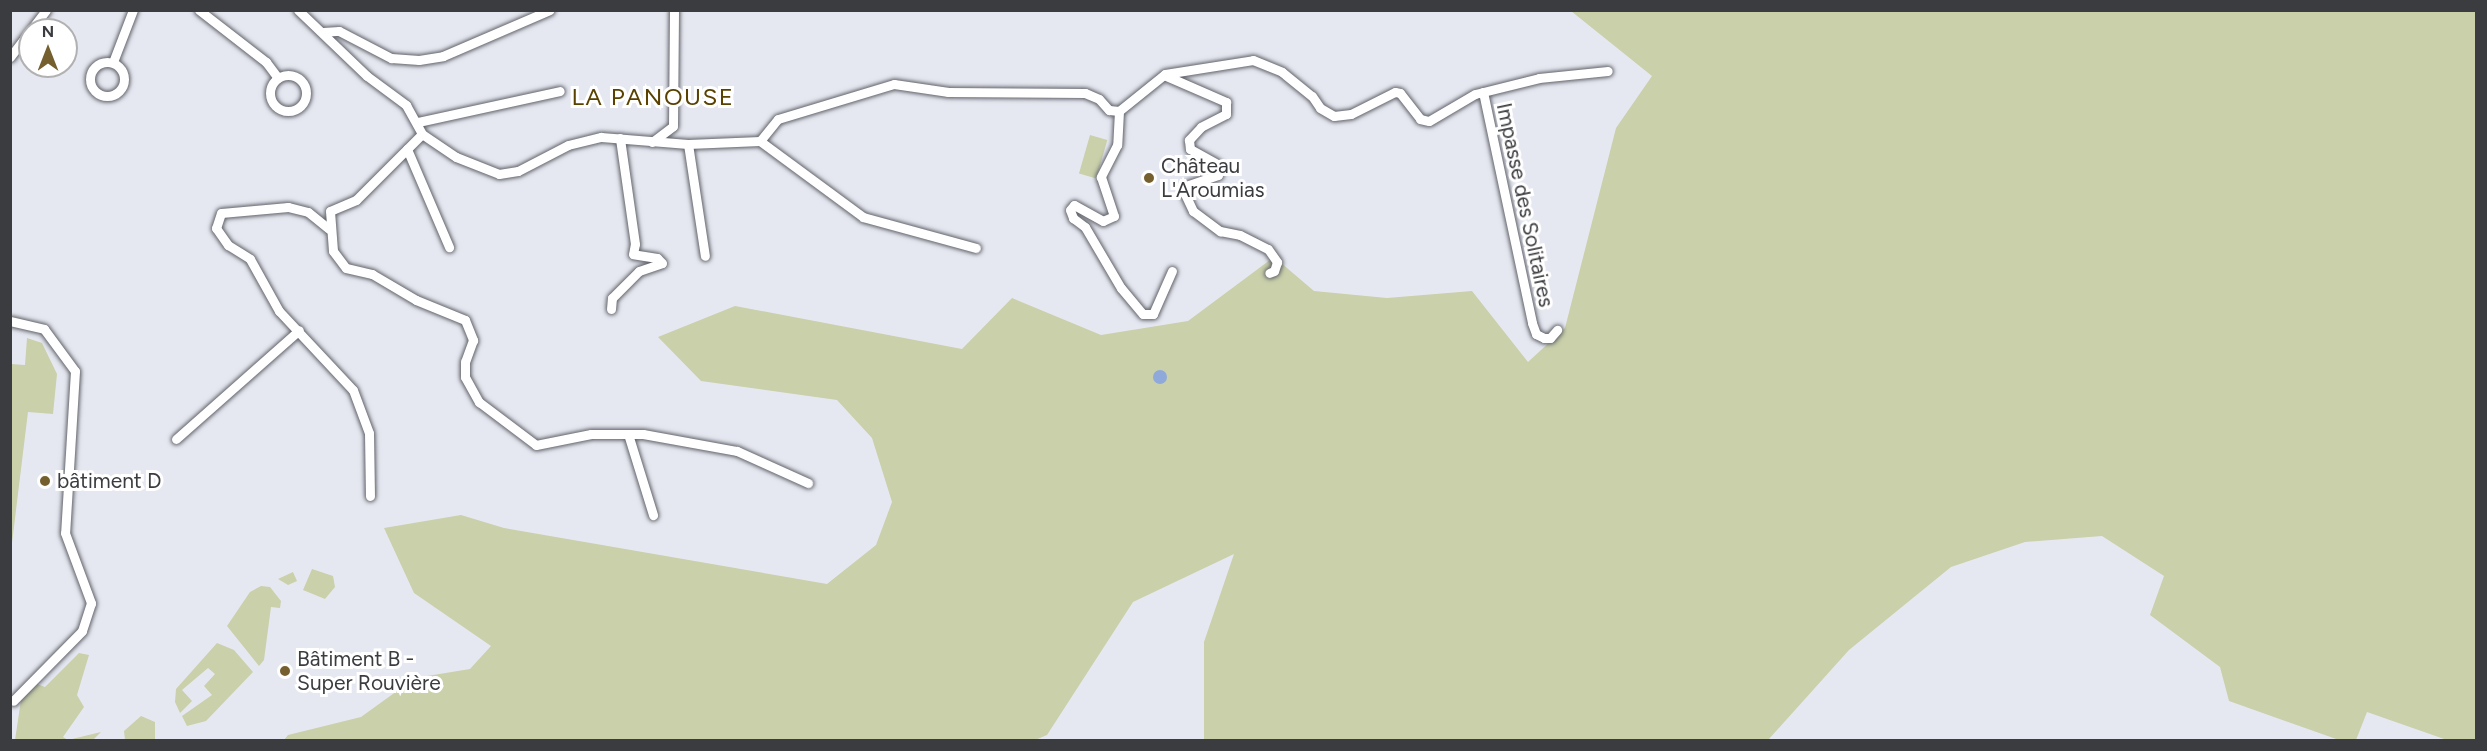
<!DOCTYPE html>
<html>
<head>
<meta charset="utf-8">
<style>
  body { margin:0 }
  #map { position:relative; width:2487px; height:751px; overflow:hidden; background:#e6e8f1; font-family:Figtree,sans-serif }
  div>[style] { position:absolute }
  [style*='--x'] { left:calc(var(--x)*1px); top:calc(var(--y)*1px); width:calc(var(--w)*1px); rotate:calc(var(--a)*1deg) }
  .green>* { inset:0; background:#c9d0aa; transform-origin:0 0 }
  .water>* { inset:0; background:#8fa9da }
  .round { border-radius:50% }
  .roads { filter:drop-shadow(0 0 2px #61636a) drop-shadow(0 0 2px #61636a) }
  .minor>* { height:9px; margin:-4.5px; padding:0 4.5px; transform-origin:4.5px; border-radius:4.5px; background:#fff }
  .minor>.ring { margin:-4.5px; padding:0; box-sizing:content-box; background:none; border:9px solid #fff; border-radius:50% }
  .dots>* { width:16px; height:16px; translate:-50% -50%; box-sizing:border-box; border:3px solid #fff; border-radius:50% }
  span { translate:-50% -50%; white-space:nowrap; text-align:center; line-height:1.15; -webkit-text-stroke:6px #fff; paint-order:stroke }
  .poi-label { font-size:21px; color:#3b3c3f }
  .left { translate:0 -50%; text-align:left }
  .street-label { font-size:21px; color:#3b3c3f }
  .quarter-label { font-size:24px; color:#594100; letter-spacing:1.5px }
  .frame { position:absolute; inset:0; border:12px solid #3b3c3f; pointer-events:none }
  .north { position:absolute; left:18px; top:18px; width:60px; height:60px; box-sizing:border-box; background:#fff; border:2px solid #b1b1b2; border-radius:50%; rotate:0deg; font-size:16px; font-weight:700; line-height:24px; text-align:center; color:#3b3c3f }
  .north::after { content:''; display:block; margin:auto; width:21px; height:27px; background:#765f2f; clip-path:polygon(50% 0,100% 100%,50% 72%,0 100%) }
</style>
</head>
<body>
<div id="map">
  <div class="green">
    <div style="clip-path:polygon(1571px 11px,2476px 11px,2476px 740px,2447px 740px,2367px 712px,2356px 740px,2339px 740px,2229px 701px,2220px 667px,2150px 615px,2164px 576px,2102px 536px,2025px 542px,1951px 567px,1849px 650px,1768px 740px,1204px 740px,1204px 642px,1234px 554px,1133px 602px,1047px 735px,1035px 740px,284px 740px,288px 735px,361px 717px,415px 678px,470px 669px,491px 646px,414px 593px,384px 528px,461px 515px,504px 528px,827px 584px,876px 545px,892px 502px,872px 438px,837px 400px,701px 381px,658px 337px,735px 306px,962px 349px,1012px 298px,1101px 335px,1188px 321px,1274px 257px,1314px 291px,1387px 298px,1472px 291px,1528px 362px,1565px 328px,1616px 128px,1652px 76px)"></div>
    <div style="left:1090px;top:135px;width:18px;height:40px;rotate:16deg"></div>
    <div style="clip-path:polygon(27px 338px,42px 343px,57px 374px,53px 414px,28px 412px,11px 551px,11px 364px,25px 365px)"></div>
    <div style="clip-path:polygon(312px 569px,333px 576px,335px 587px,325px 599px,303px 590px)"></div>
    <div style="clip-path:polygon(293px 572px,297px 581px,288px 585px,278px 579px)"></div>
    <div style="clip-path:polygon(270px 587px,281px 601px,280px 608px,271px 607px,264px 660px,259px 666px,227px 626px,250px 592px,261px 586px)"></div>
    <div style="clip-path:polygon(217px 643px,234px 650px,253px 672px,206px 721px,187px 726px,182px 716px,212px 695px,204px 686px,215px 674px,208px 668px,182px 690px,192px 701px,180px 713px,175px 702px,176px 689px)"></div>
    <div style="clip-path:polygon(79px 653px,89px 655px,77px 695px,84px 707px,63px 737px,68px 740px,101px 732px,93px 740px,15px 740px,21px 700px,37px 684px,45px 687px)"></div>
    <div style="clip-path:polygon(141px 716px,155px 722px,155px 739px,125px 740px,124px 731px)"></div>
  </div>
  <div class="water">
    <div class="round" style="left:1153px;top:370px;width:14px;height:14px"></div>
  </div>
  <div class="roads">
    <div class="minor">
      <div style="--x:199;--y:10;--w:85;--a:37.8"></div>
      <div style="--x:266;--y:62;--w:20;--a:53"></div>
      <div style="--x:298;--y:10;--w:95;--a:43.7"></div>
      <div style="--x:367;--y:76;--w:49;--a:36.6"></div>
      <div style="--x:406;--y:105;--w:33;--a:61"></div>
      <div style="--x:422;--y:134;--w:41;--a:34.1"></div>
      <div style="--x:456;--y:157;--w:46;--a:21.6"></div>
      <div style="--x:499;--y:174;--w:19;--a:-9"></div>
      <div style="--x:518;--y:171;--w:56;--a:-27.5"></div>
      <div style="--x:568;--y:145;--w:34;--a:-14"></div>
      <div style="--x:601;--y:137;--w:87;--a:4.6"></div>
      <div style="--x:688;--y:144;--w:72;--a:-2.4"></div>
      <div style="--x:760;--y:141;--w:28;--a:-51"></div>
      <div style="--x:778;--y:119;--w:121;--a:-16.8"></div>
      <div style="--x:894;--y:84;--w:55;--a:8.4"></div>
      <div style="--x:948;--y:92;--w:137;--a:0.4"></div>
      <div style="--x:1085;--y:93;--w:15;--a:23"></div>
      <div style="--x:1099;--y:99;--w:15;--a:48"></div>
      <div style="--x:1109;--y:110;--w:10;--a:6"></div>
      <div style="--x:1119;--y:111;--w:59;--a:-38.8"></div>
      <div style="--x:1165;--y:74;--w:89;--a:-9"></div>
      <div style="--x:1253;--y:60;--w:31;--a:22"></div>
      <div style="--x:1282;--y:72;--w:38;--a:39"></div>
      <div style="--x:1312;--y:96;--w:14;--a:56"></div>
      <div style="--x:1320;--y:108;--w:16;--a:30"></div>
      <div style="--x:1334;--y:116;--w:17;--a:-7"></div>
      <div style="--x:1351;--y:114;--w:49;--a:-26.6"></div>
      <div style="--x:1395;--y:92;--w:5;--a:11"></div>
      <div style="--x:1400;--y:93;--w:33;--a:52"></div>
      <div style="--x:1420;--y:119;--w:9;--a:13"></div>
      <div style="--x:1429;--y:121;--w:53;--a:-30.4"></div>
      <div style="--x:1475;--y:94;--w:66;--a:-14"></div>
      <div style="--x:1539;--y:78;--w:69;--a:-5.8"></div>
      <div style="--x:323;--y:32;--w:16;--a:-4"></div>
      <div style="--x:339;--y:31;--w:59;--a:27.4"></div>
      <div style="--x:391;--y:58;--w:28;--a:4"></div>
      <div style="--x:419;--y:60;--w:24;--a:-9"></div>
      <div style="--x:443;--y:56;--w:116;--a:-23.3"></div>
      <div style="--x:10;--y:57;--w:59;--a:-52.5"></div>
      <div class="ring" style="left:90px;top:62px;width:25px;height:25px"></div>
      <div style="--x:113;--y:62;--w:56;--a:-69"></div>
      <div style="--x:1164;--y:75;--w:68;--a:23.5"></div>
      <div style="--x:1226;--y:102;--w:12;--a:90"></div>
      <div style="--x:1226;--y:114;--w:28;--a:153"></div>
      <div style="--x:1201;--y:127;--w:18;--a:133"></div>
      <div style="--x:1189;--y:140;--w:9;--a:84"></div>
      <div style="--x:1190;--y:149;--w:31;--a:29"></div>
      <div style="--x:1217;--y:164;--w:11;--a:85"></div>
      <div style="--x:1218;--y:175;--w:31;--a:161"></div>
      <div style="--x:1189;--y:185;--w:10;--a:114"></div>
      <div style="--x:1185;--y:194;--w:19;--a:65"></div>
      <div style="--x:1193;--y:211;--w:34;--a:37"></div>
      <div style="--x:1220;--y:231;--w:20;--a:11"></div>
      <div style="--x:1240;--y:235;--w:31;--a:27"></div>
      <div style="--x:1268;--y:249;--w:16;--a:55"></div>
      <div style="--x:1277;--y:262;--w:9;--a:108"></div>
      <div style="--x:1274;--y:271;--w:5;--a:158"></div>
      <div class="ring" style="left:270px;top:75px;width:27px;height:27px"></div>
      <div style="--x:1483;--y:92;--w:236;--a:78"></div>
      <div style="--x:1532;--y:323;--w:12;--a:70"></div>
      <div style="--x:1536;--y:334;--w:9;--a:27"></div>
      <div style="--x:1544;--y:338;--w:6;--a:0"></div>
      <div style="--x:1550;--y:338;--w:11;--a:-49"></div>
      <div style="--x:1119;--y:111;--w:34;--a:93"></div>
      <div style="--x:1117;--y:145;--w:36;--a:117"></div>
      <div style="--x:1101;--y:177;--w:41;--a:71.6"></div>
      <div style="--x:1114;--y:216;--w:12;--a:156"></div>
      <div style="--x:1103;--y:221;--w:33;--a:-151"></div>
      <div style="--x:1074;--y:205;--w:6;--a:129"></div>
      <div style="--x:1070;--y:210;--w:9;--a:69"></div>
      <div style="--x:1073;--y:218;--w:15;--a:37"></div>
      <div style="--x:1085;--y:227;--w:71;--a:59.5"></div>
      <div style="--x:1121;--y:288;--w:34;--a:50"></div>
      <div style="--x:1143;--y:314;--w:10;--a:0"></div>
      <div style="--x:1153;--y:314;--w:47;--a:-66.2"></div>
      <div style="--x:418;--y:122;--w:145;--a:-12.3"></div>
      <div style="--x:422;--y:134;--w:93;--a:135"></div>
      <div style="--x:356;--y:200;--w:28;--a:157"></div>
      <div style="--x:330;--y:211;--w:40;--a:85.7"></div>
      <div style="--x:333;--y:251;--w:21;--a:53"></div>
      <div style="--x:346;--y:268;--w:27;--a:13"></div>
      <div style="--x:372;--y:274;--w:51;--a:30.6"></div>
      <div style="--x:416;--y:300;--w:53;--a:22.2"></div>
      <div style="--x:465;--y:320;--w:22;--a:68"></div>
      <div style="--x:473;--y:340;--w:23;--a:110"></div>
      <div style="--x:465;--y:362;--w:15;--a:90"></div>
      <div style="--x:465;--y:377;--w:29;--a:61"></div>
      <div style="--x:479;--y:402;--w:71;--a:37"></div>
      <div style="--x:536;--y:445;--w:56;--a:-11.3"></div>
      <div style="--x:591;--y:434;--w:52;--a:0"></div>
      <div style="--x:643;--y:434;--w:96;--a:10.3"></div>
      <div style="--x:737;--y:451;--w:78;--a:24.3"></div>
      <div style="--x:760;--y:141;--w:128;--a:36.4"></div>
      <div style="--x:863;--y:217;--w:117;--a:15.3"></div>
      <div style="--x:652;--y:142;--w:26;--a:-37"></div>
      <div style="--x:673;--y:126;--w:116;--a:-89.5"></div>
      <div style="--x:688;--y:144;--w:113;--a:81.4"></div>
      <div style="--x:407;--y:149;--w:107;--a:66.8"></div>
      <div style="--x:329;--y:229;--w:27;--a:-141"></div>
      <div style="--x:308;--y:212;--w:21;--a:-166"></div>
      <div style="--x:288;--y:207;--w:67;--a:174.9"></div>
      <div style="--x:221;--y:213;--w:16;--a:108"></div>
      <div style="--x:216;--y:228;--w:21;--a:55"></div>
      <div style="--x:228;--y:245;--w:26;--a:32"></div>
      <div style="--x:250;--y:259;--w:60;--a:60.9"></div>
      <div style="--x:279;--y:311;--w:108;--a:46.9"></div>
      <div style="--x:353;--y:390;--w:46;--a:69.6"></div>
      <div style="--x:369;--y:433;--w:63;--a:89.1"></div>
      <div style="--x:611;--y:309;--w:11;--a:-85"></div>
      <div style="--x:612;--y:298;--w:38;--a:-45"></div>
      <div style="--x:639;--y:271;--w:24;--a:-19"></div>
      <div style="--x:662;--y:263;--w:7;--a:-135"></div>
      <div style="--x:657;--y:258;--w:24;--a:-171"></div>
      <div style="--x:633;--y:254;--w:10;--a:-79"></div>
      <div style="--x:635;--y:244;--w:107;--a:-98.1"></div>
      <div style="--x:10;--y:321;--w:35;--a:13"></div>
      <div style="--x:44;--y:329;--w:52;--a:53.6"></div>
      <div style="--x:75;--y:371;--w:162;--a:93.5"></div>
      <div style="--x:65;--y:533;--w:75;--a:69.6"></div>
      <div style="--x:91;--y:603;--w:29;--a:108"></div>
      <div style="--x:82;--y:631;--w:98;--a:134.6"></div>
      <div style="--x:628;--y:434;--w:85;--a:72.8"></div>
      <div style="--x:176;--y:439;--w:164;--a:-41.5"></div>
    </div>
  </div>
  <div class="dots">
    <div style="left:1149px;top:178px;background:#765f2f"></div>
    <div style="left:45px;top:481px;background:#765f2f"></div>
    <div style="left:285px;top:671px;background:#765f2f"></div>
  </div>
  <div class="poi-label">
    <span class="left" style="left:1161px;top:178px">Château<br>L'Aroumias</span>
    <span class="left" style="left:57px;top:481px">bâtiment D</span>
    <span class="left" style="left:297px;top:671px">Bâtiment B -<br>Super Rouvière</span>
  </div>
  <div class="street-label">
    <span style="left:1525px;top:205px;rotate:78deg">Impasse des Solitaires</span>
  </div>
  <div class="quarter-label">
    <span style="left:653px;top:97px">LA PANOUSE</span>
  </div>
  <div class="frame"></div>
  <div class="north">N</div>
</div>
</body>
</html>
